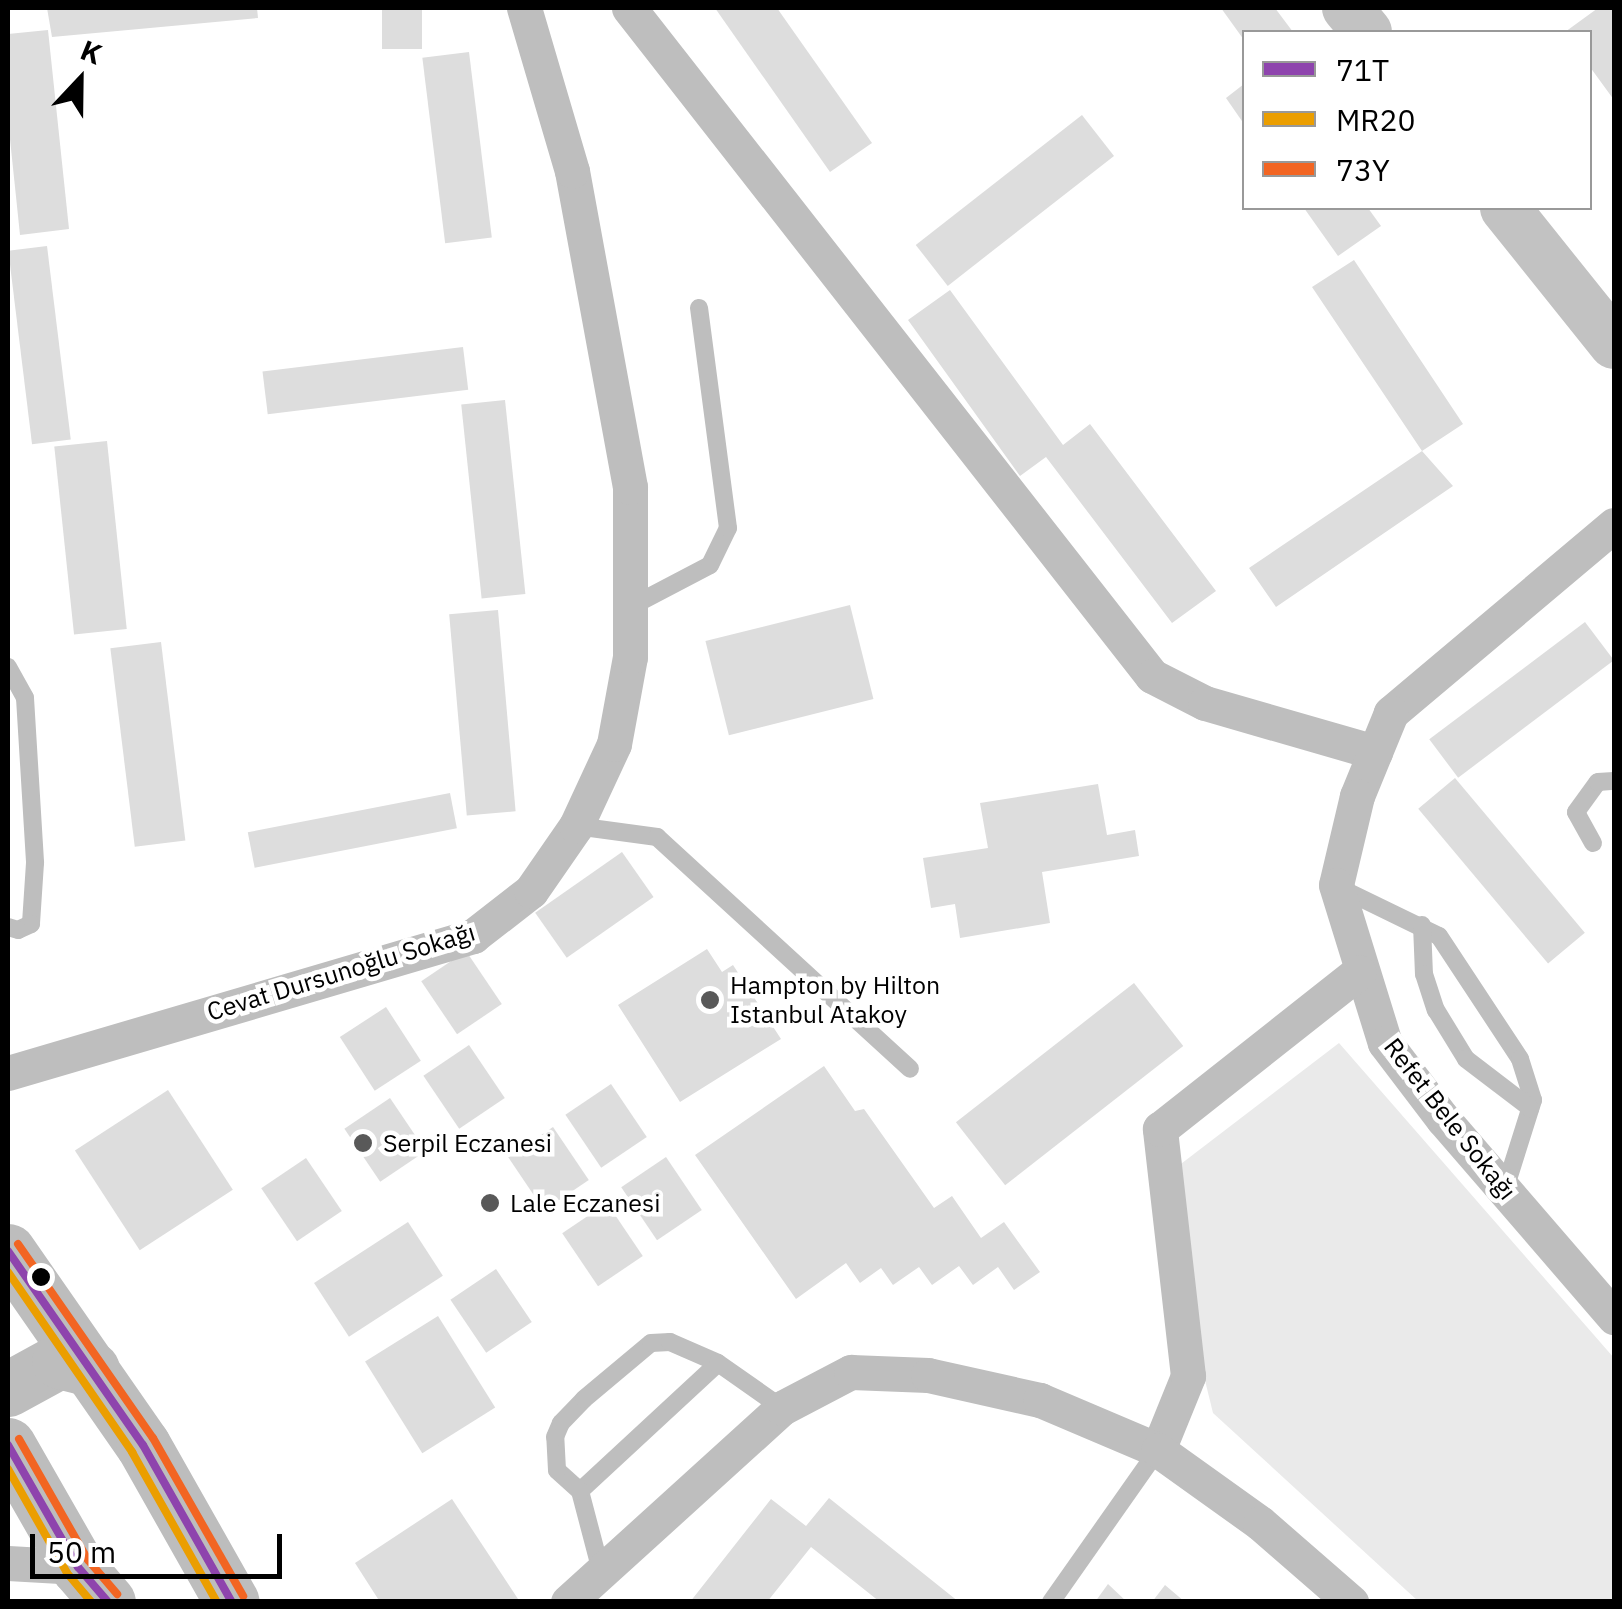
<!DOCTYPE html>
<html>
<head>
<meta charset="utf-8">
<style>
  body { margin:0 }
  #map { position:relative; width:1622px; height:1609px; overflow:hidden; background:#fff; font-family:"IBM Plex Sans",sans-serif }
  div>[style] { position:absolute }
  [style*='--x'] { left:calc(var(--x)*1px); top:calc(var(--y)*1px); width:calc(var(--w)*1px); rotate:calc(var(--a)*1deg) }
  .green>* { inset:0; background:#eaeaea }
  .building>* { inset:0; background:#ddd; transform-origin:0 0 }
  .service>* { height:18px; margin:-9px; padding:0 9px; transform-origin:9px; border-radius:9px; background:#bebebe }
  .minor>* { height:35px; margin:-17.5px; padding:0 17.5px; transform-origin:17.5px; border-radius:17.5px; background:#bebebe }
  .secondary>* { height:50px; margin:-25px; padding:0 25px; transform-origin:25px; border-radius:25px; background:#c2c2c2 }
  .primary>* { height:55px; margin:-27.5px; padding:0 27.5px; transform-origin:27.5px; border-radius:27.5px; background:#bdbdbd }
  .bus-1>* { height:8px; margin:-4px; padding:0 4px; transform-origin:4px; border-radius:4px; background:#8e44ad }
  .bus-2>* { height:8px; margin:-4px; padding:0 4px; transform-origin:4px; border-radius:4px; background:#eb9e00 }
  .bus-3>* { height:8px; margin:-4px; padding:0 4px; transform-origin:4px; border-radius:4px; background:#f26522 }
  .dots>* { width:28px; height:28px; translate:-50% -50%; box-sizing:border-box; border:5px solid #fff; border-radius:50% }
  span { translate:-50% -50%; white-space:nowrap; text-align:center; line-height:1.15; -webkit-text-stroke:9px #fff; paint-order:stroke }
  .street-label { font-size:25px; color:#000 }
  .poi-label { font-size:25px; color:#000 }
  .left { translate:0 -50%; text-align:left }
  .frame { position:absolute; inset:0; border:10px solid #000; pointer-events:none }
  .legend { position:absolute; left:1242px; top:30px; width:350px; height:180px; box-sizing:border-box; background:#fff; border:2px solid #999; margin:0; padding:12px 18px; list-style:none; font-size:30px; color:#000 }
  .legend li { display:flex; align-items:center; gap:20px; height:50px }
  .legend b { width:50px; border:2px solid #999 }
  .north { position:absolute; left:30px; top:30px; width:100px; height:100px; -webkit-text-stroke:8px #fff; paint-order:stroke; rotate:22deg; font-size:28px; font-weight:700; line-height:40px; text-align:center; color:#000 }
  .north::after { content:''; display:block; margin:auto; width:35px; height:45px; background:#000; clip-path:polygon(50% 0,100% 100%,50% 72%,0 100%) }
  .scale { position:absolute; left:30px; top:1534px; width:252px; height:45px; box-sizing:border-box; border:5px solid #000; border-top:0; padding-left:12px; font-size:30px; line-height:35px; white-space:nowrap; color:#000; -webkit-text-stroke:8px #fff; paint-order:stroke }
</style>
</head>
<body>
<div id="map">
  <div class="green">
    <div style="clip-path:polygon(1339px 1043px,1614px 1358px,1614px 1601px,1418px 1601px,1213px 1413px,1199px 1356px,1173px 1170px)"></div>
  </div>
  <div class="building">
    <div style="clip-path:polygon(47px 8px,257px 8px,258px 18px,52px 37px)"></div>
    <div style="left:382px;top:8px;width:40px;height:41px"></div>
    <div style="clip-path:polygon(715px 8px,777px 8px,872px 143px,830px 172px)"></div>
    <div style="clip-path:polygon(1221px 8px,1275px 8px,1293px 32px,1244px 32px,1244px 40px)"></div>
    <div style="clip-path:polygon(1598px 8px,1614px 8px,1614px 100px,1590px 67px,1590px 32px,1565px 32px)"></div>
    <div style="clip-path:polygon(48px 30px,69px 229px,20px 235px,8px 120px,8px 34px)"></div>
    <div style="left:469px;top:52px;width:187px;height:47px;rotate:83deg"></div>
    <div style="clip-path:polygon(1244px 84px,1244px 124px,1226px 98px)"></div>
    <div style="left:1082px;top:115px;width:52px;height:211px;rotate:52deg"></div>
    <div style="clip-path:polygon(1304px 208px,1368px 208px,1381px 226px,1338px 256px)"></div>
    <div style="left:47px;top:246px;width:195px;height:39px;rotate:83deg"></div>
    <div style="clip-path:polygon(1354px 260px,1463px 424px,1422px 451px,1453px 486px,1276px 607px,1249px 568px,1422px 451px,1312px 287px)"></div>
    <div style="clip-path:polygon(950px 290px,1063px 445px,1090px 424px,1216px 591px,1172px 623px,1046px 457px,1020px 476px,908px 320px)"></div>
    <div style="left:463px;top:347px;width:43px;height:202px;rotate:83deg"></div>
    <div style="left:505px;top:400px;width:195px;height:44px;rotate:84deg"></div>
    <div style="left:107px;top:441px;width:189px;height:53px;rotate:84deg"></div>
    <div style="left:850px;top:605px;width:97px;height:149px;rotate:76deg"></div>
    <div style="left:498px;top:610px;width:202px;height:49px;rotate:85deg"></div>
    <div style="left:1585px;top:622px;width:48px;height:195px;rotate:53deg"></div>
    <div style="left:161px;top:642px;width:200px;height:51px;rotate:83deg"></div>
    <div style="left:1455px;top:778px;width:202px;height:48px;rotate:50deg"></div>
    <div style="clip-path:polygon(1098px 784px,1107px 835px,1135px 830px,1139px 856px,1042px 872px,1050px 923px,960px 938px,955px 904px,931px 908px,923px 858px,988px 848px,980px 803px)"></div>
    <div style="left:450px;top:793px;width:36px;height:206px;rotate:79deg"></div>
    <div style="left:622px;top:852px;width:55px;height:106px;rotate:55deg"></div>
    <div style="clip-path:polygon(707px 949px,722px 972px,733px 965px,781px 1039px,680px 1102px,618px 1005px)"></div>
    <div style="left:466px;top:951px;width:64px;height:54px;rotate:56deg"></div>
    <div style="left:1134px;top:983px;width:80px;height:226px;rotate:52deg"></div>
    <div style="left:386px;top:1007px;width:64px;height:55px;rotate:57deg"></div>
    <div style="left:469px;top:1045px;width:64px;height:55px;rotate:56deg"></div>
    <div style="clip-path:polygon(824px 1066px,855px 1111px,864px 1109px,934px 1208px,952px 1196px,981px 1238px,1004px 1222px,1040px 1272px,1014px 1290px,998px 1267px,973px 1285px,959px 1266px,932px 1285px,919px 1267px,893px 1285px,881px 1268px,860px 1283px,846px 1263px,796px 1299px,695px 1155px)"></div>
    <div style="left:611px;top:1084px;width:64px;height:55px;rotate:56deg"></div>
    <div style="left:168px;top:1090px;width:119px;height:111px;rotate:57deg"></div>
    <div style="left:390px;top:1098px;width:64px;height:55px;rotate:56deg"></div>
    <div style="left:553px;top:1127px;width:64px;height:54px;rotate:56deg"></div>
    <div style="left:666px;top:1157px;width:64px;height:54px;rotate:56deg"></div>
    <div style="left:306px;top:1158px;width:64px;height:54px;rotate:56deg"></div>
    <div style="left:607px;top:1203px;width:64px;height:54px;rotate:56deg"></div>
    <div style="left:408px;top:1222px;width:64px;height:112px;rotate:57deg"></div>
    <div style="left:496px;top:1269px;width:64px;height:55px;rotate:56deg"></div>
    <div style="left:438px;top:1316px;width:108px;height:86px;rotate:58deg"></div>
    <div style="clip-path:polygon(829px 1498px,959px 1602px,880px 1602px,811px 1547px,767px 1602px,690px 1602px,771px 1499px,806px 1526px)"></div>
    <div style="clip-path:polygon(452px 1499px,520px 1602px,380px 1602px,355px 1563px)"></div>
    <div style="clip-path:polygon(1108px 1584px,1127px 1602px,1095px 1602px)"></div>
    <div style="clip-path:polygon(1165px 1585px,1185px 1602px,1152px 1602px)"></div>
  </div>
  <div class="service">
    <div style="--x:630;--y:607;--w:90;--a:-27.7"></div>
    <div style="--x:710;--y:565;--w:41;--a:-64.1"></div>
    <div style="--x:728;--y:528;--w:222;--a:-97.5"></div>
    <div style="--x:8;--y:667;--w:35;--a:61"></div>
    <div style="--x:25;--y:698;--w:165;--a:86.5"></div>
    <div style="--x:35;--y:863;--w:61;--a:93.8"></div>
    <div style="--x:31;--y:924;--w:14;--a:155"></div>
    <div style="--x:18;--y:930;--w:10;--a:-163"></div>
    <div style="--x:576;--y:826;--w:82;--a:7.7"></div>
    <div style="--x:657;--y:837;--w:343;--a:42.5"></div>
    <div style="--x:1593;--y:843;--w:35;--a:-119"></div>
    <div style="--x:1576;--y:812;--w:37;--a:-54"></div>
    <div style="--x:1598;--y:782;--w:16;--a:-4"></div>
    <div style="--x:1336;--y:886;--w:114;--a:25.9"></div>
    <div style="--x:1439;--y:936;--w:147;--a:56.6"></div>
    <div style="--x:1520;--y:1059;--w:43;--a:72.4"></div>
    <div style="--x:1533;--y:1100;--w:93;--a:107.5"></div>
    <div style="--x:1422;--y:925;--w:49;--a:87.7"></div>
    <div style="--x:1424;--y:974;--w:38;--a:72"></div>
    <div style="--x:1436;--y:1010;--w:57;--a:58.5"></div>
    <div style="--x:1466;--y:1059;--w:81;--a:37.4"></div>
    <div style="--x:580;--y:1491;--w:188;--a:-42.8"></div>
    <div style="--x:601;--y:1571;--w:83;--a:-104.7"></div>
    <div style="--x:580;--y:1491;--w:31;--a:-138"></div>
    <div style="--x:557;--y:1470;--w:33;--a:-93"></div>
    <div style="--x:555;--y:1437;--w:15;--a:-67"></div>
    <div style="--x:561;--y:1423;--w:33;--a:-46"></div>
    <div style="--x:584;--y:1399;--w:87;--a:-39.9"></div>
    <div style="--x:651;--y:1343;--w:19;--a:-3"></div>
    <div style="--x:670;--y:1342;--w:52;--a:23.6"></div>
    <div style="--x:718;--y:1363;--w:78;--a:35.1"></div>
    <div style="--x:1051;--y:1602;--w:186;--a:-54.9"></div>
  </div>
  <div class="minor">
    <div style="--x:629;--y:8;--w:848;--a:51.94"></div>
    <div style="--x:1152;--y:676;--w:59;--a:27"></div>
    <div style="--x:1205;--y:703;--w:177;--a:16.1"></div>
    <div style="--x:1614;--y:525;--w:292;--a:139.9"></div>
    <div style="--x:1391;--y:713;--w:90;--a:112.3"></div>
    <div style="--x:1357;--y:796;--w:91;--a:103.3"></div>
    <div style="--x:1336;--y:885;--w:165;--a:72.8"></div>
    <div style="--x:1385;--y:1043;--w:96;--a:52.7"></div>
    <div style="--x:1443;--y:1119;--w:262;--a:49.2"></div>
    <div style="--x:8;--y:1073;--w:485;--a:-16.4"></div>
    <div style="--x:473;--y:936;--w:73;--a:-37.8"></div>
    <div style="--x:531;--y:891;--w:79;--a:-55.3"></div>
    <div style="--x:576;--y:826;--w:90;--a:-65.1"></div>
    <div style="--x:614;--y:744;--w:88;--a:-79.6"></div>
    <div style="--x:630;--y:657;--w:170;--a:-90"></div>
    <div style="--x:630;--y:487;--w:321;--a:-100.4"></div>
    <div style="--x:572;--y:171;--w:170;--a:-106.4"></div>
    <div style="--x:1158;--y:1450;--w:80;--a:-67.9"></div>
    <div style="--x:1188;--y:1376;--w:249;--a:-96.5"></div>
    <div style="--x:1160;--y:1129;--w:253;--a:-38.3"></div>
    <div style="--x:8;--y:1563;--w:70;--a:3.3"></div>
    <div style="--x:568;--y:1602;--w:289;--a:-42.2"></div>
    <div style="--x:782;--y:1408;--w:78;--a:-27.6"></div>
    <div style="--x:851;--y:1372;--w:77;--a:2.2"></div>
    <div style="--x:928;--y:1375;--w:115;--a:12.6"></div>
    <div style="--x:1040;--y:1400;--w:128;--a:23"></div>
    <div style="--x:1158;--y:1450;--w:125;--a:35.6"></div>
    <div style="--x:1260;--y:1523;--w:121;--a:41"></div>
  </div>
  <div class="secondary">
    <div style="--x:1347;--y:8;--w:31;--a:50"></div>
    <div style="--x:1505;--y:208;--w:174;--a:51.3"></div>
  </div>
  <div class="primary">
    <div style="--x:8;--y:1251;--w:236;--a:55.2"></div>
    <div style="--x:143;--y:1445;--w:180;--a:60.5"></div>
    <div style="--x:8;--y:1389;--w:58;--a:-28.8"></div>
    <div style="--x:59;--y:1361;--w:34;--a:14"></div>
    <div style="--x:8;--y:1445;--w:141;--a:60.2"></div>
    <div style="--x:78;--y:1567;--w:46;--a:49.4"></div>
  </div>
  <div class="bus-1">
    <div style="--x:8;--y:1251;--w:236;--a:55.2"></div>
    <div style="--x:143;--y:1445;--w:180;--a:60.5"></div>
    <div style="--x:8;--y:1445;--w:141;--a:60.2"></div>
    <div style="--x:78;--y:1567;--w:46;--a:49.4"></div>
  </div>
  <div class="bus-2">
    <div style="--x:8;--y:1272;--w:219;--a:55.4"></div>
    <div style="--x:132;--y:1452;--w:172;--a:60.5"></div>
    <div style="--x:8;--y:1469;--w:120;--a:60.4"></div>
    <div style="--x:67;--y:1573;--w:38;--a:50"></div>
  </div>
  <div class="bus-3">
    <div style="--x:18;--y:1244;--w:236;--a:55.2"></div>
    <div style="--x:153;--y:1438;--w:182;--a:60.3"></div>
    <div style="--x:19;--y:1439;--w:139;--a:60.3"></div>
    <div style="--x:88;--y:1560;--w:45;--a:49.5"></div>
  </div>
  <div class="dots">
    <div style="left:710px;top:1000px;background:#595959"></div>
    <div style="left:363px;top:1143px;background:#595959"></div>
    <div style="left:490px;top:1203px;background:#595959"></div>
    <div style="left:41px;top:1277px;background:#000"></div>
  </div>
  <div class="street-label">
    <span style="left:341px;top:972px;rotate:-17deg">Cevat Dursunoğlu Sokağı</span>
    <span style="left:1450px;top:1119px;rotate:52deg">Refet Bele Sokağı</span>
  </div>
  <div class="poi-label">
    <span class="left" style="left:730px;top:1000px">Hampton by Hilton<br>Istanbul Atakoy</span>
    <span class="left" style="left:383px;top:1143px">Serpil Eczanesi</span>
    <span class="left" style="left:510px;top:1203px">Lale Eczanesi</span>
  </div>
  <div class="frame"></div>
  <ul class="legend">
  <li><b style="height:12px;background:#8e44ad"></b>71T</li>
  <li><b style="height:12px;background:#eb9e00"></b>MR20</li>
  <li><b style="height:12px;background:#f26522"></b>73Y</li>
  </ul>
  <div class="north">K</div>
  <div class="scale">50 m</div>
</div>
</body>
</html>
